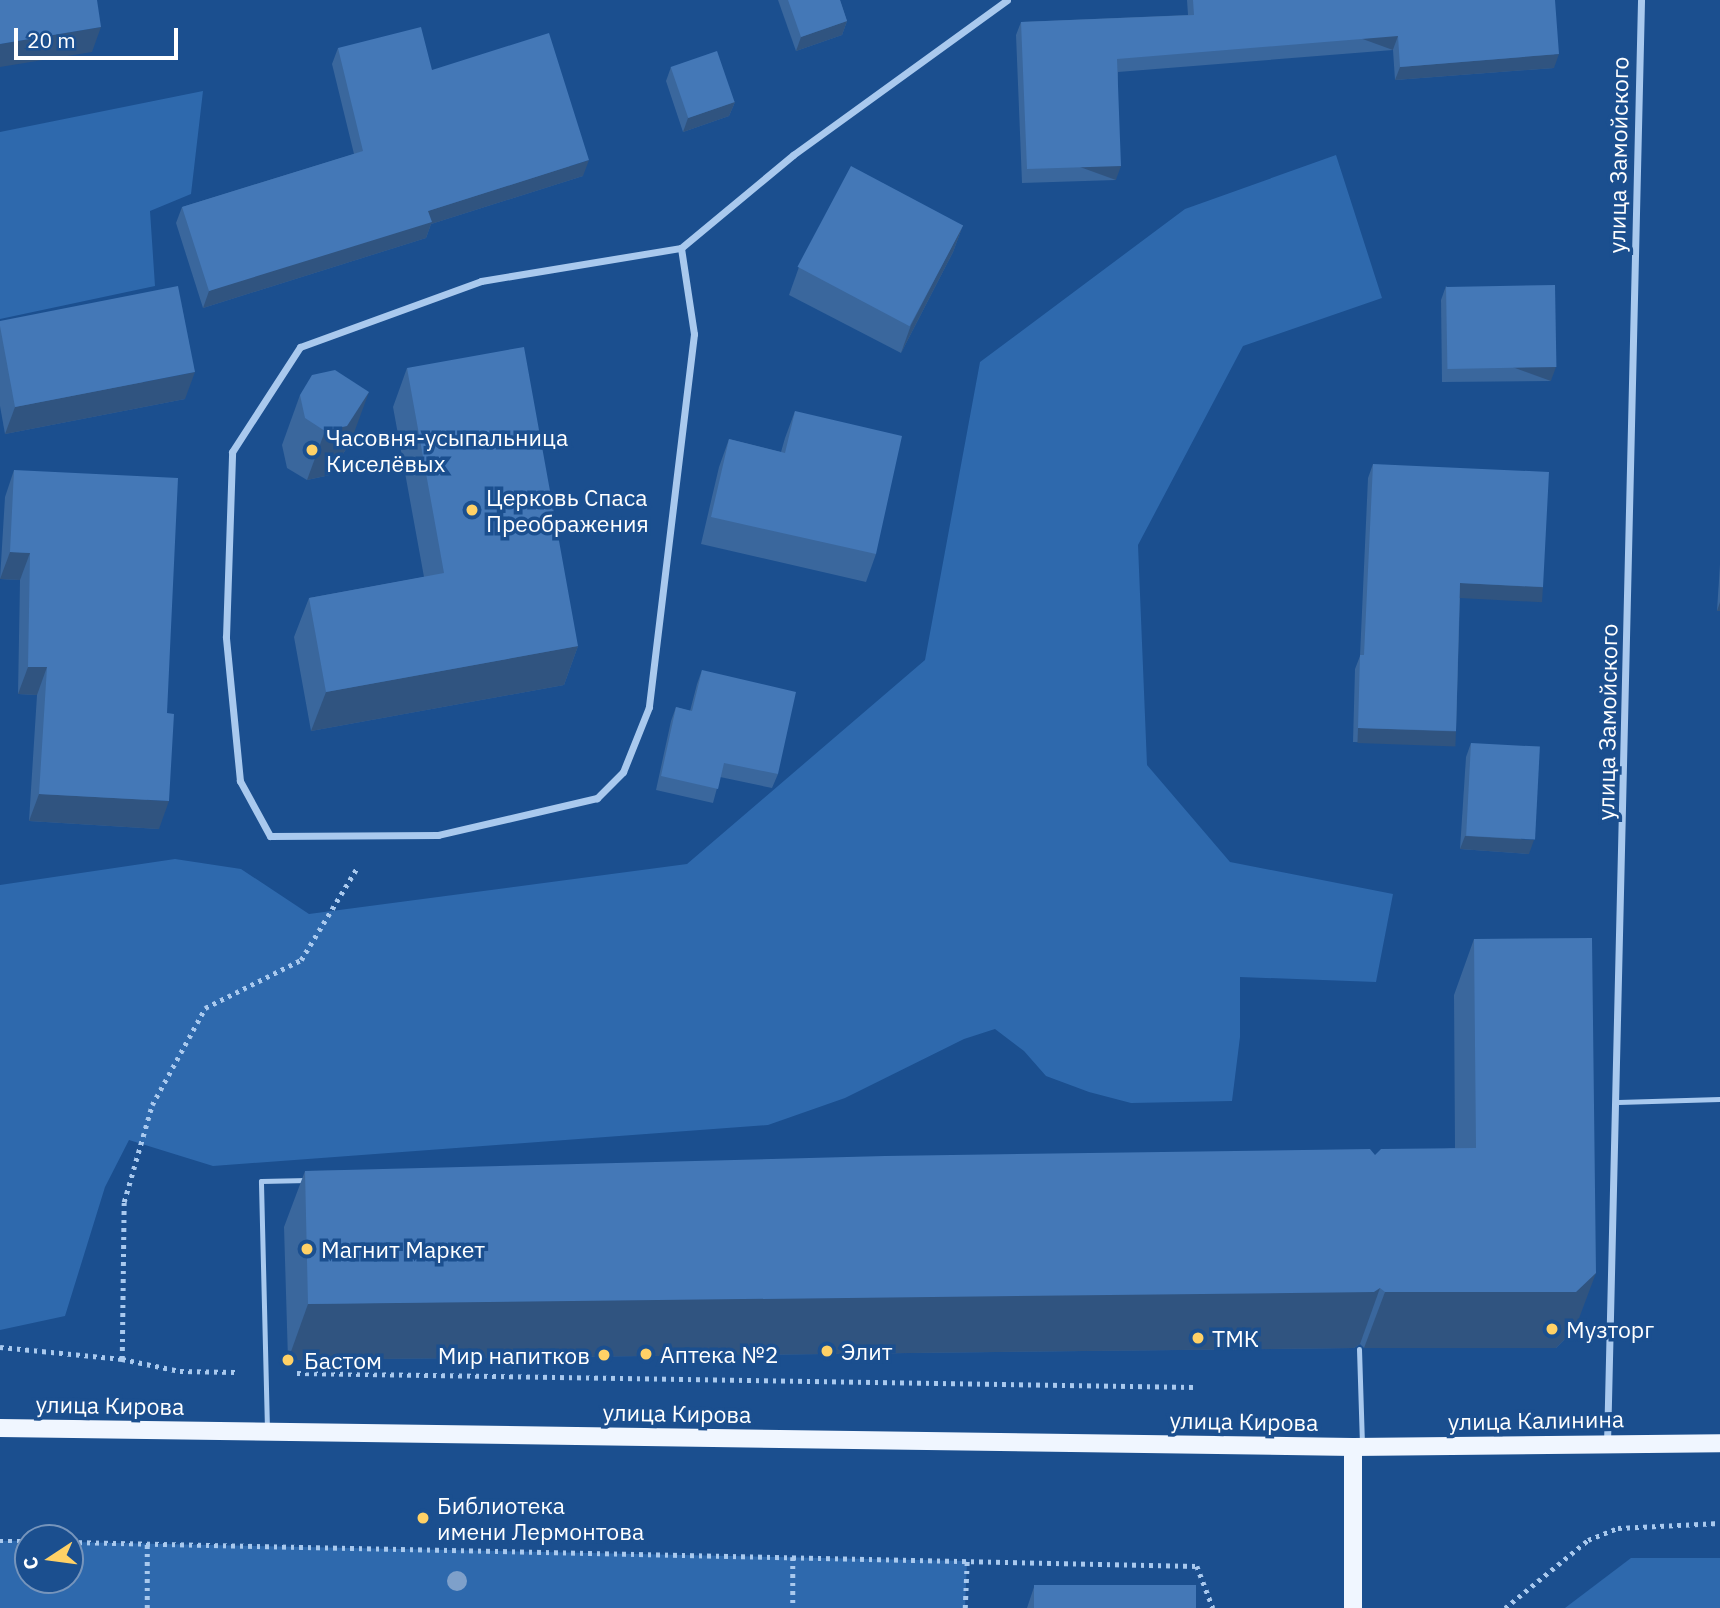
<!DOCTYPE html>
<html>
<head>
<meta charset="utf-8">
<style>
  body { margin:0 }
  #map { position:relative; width:1720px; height:1608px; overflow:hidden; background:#1b4f8f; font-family:"IBM Plex Sans",sans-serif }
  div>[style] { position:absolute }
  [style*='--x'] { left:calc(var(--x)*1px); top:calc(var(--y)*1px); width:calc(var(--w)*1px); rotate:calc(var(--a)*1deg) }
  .green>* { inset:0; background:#2e69ad }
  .path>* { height:4.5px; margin-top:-2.25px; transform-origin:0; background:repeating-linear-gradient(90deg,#a9c9ee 0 3.5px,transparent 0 8.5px) }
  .service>* { height:5px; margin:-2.5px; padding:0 2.5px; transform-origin:2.5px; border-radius:2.5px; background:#a9c9ee }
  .minor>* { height:7px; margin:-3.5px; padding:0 3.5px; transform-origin:3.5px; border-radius:3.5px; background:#a9c9ee }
  .primary>* { height:18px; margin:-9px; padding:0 9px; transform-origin:9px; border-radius:9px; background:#f0f6ff }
  .trees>* { width:20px; height:20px; margin:-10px; border-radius:50%; background:#7ea0ca }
  .wall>* { inset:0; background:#3a679d }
  .shaded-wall>* { inset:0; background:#305480; transform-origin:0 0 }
  .building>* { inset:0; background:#4478b7; transform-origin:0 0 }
  .dots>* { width:19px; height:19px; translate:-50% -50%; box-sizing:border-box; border:4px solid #1b4f8f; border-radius:50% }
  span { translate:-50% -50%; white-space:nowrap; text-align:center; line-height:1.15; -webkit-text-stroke:7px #1b4f8f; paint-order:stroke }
  .street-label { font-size:23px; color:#fff }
  .poi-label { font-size:23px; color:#fff }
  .left { translate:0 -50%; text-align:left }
  .right { translate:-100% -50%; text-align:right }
  .north { position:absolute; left:14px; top:1524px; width:70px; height:70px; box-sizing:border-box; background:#1b4f8f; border:2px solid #7695bc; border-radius:50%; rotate:257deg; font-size:19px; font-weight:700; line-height:28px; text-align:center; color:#fff }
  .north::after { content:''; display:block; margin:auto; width:24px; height:32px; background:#ffd166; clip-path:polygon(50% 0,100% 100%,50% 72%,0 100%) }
  .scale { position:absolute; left:14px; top:28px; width:164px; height:32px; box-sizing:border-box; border:4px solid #fff; border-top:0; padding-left:9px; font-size:21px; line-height:24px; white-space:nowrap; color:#fff; -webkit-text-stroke:5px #1b4f8f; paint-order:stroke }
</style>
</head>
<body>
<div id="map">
  <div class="green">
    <div style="clip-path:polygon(203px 91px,191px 194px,150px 211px,155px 286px,0 319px,0 132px)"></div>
    <div style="clip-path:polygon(1336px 155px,1382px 298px,1243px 346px,1138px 545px,1147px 765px,1230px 862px,1393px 894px,1376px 982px,1240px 977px,1240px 1037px,1232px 1101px,1131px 1103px,1089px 1092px,1046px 1076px,1024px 1051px,995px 1029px,964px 1039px,845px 1098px,768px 1125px,213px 1166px,129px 1140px,105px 1187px,65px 1316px,0 1330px,0 885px,175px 859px,241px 869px,309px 914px,687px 864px,925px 660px,980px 362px,1185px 209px)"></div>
    <div style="clip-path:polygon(0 1541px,28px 1541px,28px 1580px,70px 1580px,70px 1542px,967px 1561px,965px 1608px,0 1608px)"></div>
    <div style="clip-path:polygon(1631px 1558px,1720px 1558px,1720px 1608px,1565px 1608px)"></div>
  </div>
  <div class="path">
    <div style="--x:0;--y:1347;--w:123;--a:5.6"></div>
    <div style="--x:122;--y:1359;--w:59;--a:11.7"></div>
    <div style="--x:180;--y:1371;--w:55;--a:1"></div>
    <div style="--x:122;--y:1359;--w:157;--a:-89.3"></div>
    <div style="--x:124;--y:1202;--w:101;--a:-73.9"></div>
    <div style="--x:152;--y:1105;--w:111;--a:-61.3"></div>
    <div style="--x:205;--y:1008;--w:107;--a:-26.6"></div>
    <div style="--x:301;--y:960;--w:108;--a:-58.7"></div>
    <div style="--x:297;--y:1373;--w:897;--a:0.89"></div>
    <div style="--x:0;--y:1541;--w:28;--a:0"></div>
    <div style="--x:70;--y:1542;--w:1127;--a:1.22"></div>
    <div style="--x:1197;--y:1566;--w:45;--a:69.1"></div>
    <div style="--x:793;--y:1557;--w:51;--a:90"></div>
    <div style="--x:147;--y:1608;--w:65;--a:-90"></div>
    <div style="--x:965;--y:1608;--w:47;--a:-87.6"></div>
    <div style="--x:1505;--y:1608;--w:107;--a:-39.3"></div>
    <div style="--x:1588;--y:1540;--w:32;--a:-22"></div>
    <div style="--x:1618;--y:1528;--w:102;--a:-2.8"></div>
  </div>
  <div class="service">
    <div style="--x:1618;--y:1102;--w:102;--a:-1.7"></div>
    <div style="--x:1359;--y:1349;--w:94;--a:88.2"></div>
    <div style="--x:267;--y:1429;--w:248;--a:-91.4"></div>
    <div style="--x:261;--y:1181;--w:47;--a:-1.2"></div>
  </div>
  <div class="minor">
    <div style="--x:681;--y:248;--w:87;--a:81.4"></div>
    <div style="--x:694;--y:334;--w:376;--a:96.9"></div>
    <div style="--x:649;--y:707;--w:70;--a:111.8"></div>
    <div style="--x:623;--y:772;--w:37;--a:135"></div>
    <div style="--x:597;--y:798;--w:163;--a:166.9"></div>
    <div style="--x:438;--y:835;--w:168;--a:179.7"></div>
    <div style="--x:270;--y:836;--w:63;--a:-118.6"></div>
    <div style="--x:240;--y:781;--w:145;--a:-95.6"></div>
    <div style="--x:226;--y:637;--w:185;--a:-88.1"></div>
    <div style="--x:232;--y:452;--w:125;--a:-57.1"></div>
    <div style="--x:300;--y:347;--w:193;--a:-20"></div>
    <div style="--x:481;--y:281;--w:203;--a:-9.4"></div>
    <div style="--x:681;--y:248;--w:146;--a:-39.7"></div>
    <div style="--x:793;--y:155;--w:264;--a:-35.9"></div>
    <div style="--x:1607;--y:1444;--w:1444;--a:-88.65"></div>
  </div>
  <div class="primary">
    <div style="--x:0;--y:1428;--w:1353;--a:0.8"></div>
    <div style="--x:1353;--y:1447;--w:367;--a:-0.6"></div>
    <div style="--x:1353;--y:1608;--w:161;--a:-90"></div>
  </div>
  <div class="trees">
    <div style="left:457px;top:1581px"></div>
  </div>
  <div class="wall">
    <div style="clip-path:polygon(778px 0,840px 0,847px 21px,842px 35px,796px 51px)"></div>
    <div style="clip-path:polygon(1187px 0,1555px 0,1554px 68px,1395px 80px,1393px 50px,1118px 72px,1116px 180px,1022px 183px,1016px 35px,1021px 22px,1188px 15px)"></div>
    <div style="clip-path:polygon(338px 48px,432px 70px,583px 176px,431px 224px,426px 238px,203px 308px,176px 223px,182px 207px,354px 154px,332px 64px)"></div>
    <div style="clip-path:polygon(671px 67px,735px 102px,729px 116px,683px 132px,666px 81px)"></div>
    <div style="clip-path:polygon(963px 225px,953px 252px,901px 353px,789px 295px,799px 267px)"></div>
    <div style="clip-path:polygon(1446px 286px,1551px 381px,1442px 382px,1441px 300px)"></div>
    <div style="clip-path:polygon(0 321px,185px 399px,5px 434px,0 406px)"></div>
    <div style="clip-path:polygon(407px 368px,578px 646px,564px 685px,311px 731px,294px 637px,309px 598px,424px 577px,393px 407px)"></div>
    <div style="clip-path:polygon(300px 395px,351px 441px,330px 475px,307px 480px,287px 468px,282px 445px)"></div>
    <div style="clip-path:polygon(795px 411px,876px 554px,866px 582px,701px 544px,719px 467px,729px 439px,781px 452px,785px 438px)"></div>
    <div style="clip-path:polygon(1373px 464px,1543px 587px,1538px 601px,1460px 597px,1456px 731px,1451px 745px,1353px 742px,1355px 669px,1360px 656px,1368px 478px)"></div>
    <div style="clip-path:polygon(14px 470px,159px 829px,29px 821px,37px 695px,18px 694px,20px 580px,0 579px,5px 497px)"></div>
    <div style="clip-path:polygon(1720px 564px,1720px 611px,1717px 611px)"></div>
    <div style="clip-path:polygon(702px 670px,778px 774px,772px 788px,720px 777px,713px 803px,656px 790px,671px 721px,676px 707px,690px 711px,697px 684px)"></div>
    <div style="clip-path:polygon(1471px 743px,1529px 854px,1460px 849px,1466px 757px)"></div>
    <div style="clip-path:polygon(1474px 939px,1575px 1329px,1556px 1348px,1364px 1348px,1360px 1344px,1354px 1348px,288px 1360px,284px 1227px,305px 1171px,1375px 1155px,1455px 1148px,1454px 995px)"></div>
    <div style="clip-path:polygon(1034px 1587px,1196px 1608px,1027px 1608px)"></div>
  </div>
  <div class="shaded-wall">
    <div style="clip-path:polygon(847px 21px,842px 35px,796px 51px,801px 37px)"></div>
    <div style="clip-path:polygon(101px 27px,92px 52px,0 67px,0 44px)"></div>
    <div style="left:1398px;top:36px;width:15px;height:282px;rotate:110deg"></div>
    <div style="clip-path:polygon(1559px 54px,1554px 68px,1395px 80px,1400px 67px)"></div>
    <div style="clip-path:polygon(735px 102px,729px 116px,683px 132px,688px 118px)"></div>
    <div style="clip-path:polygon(589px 160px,583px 176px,431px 224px,426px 238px,203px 308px,209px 291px,428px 211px)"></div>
    <div style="left:1121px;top:166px;width:15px;height:94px;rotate:110deg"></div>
    <div style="clip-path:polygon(963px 225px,953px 252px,901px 353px,911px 325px)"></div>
    <div style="left:1556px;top:367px;width:15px;height:109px;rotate:110deg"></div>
    <div style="clip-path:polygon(195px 372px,185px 399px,5px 434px,15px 407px)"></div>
    <div style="clip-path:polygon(369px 392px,351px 441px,330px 475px,307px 480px,325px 431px)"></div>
    <div style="clip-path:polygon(10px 552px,30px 553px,20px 580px,0 579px)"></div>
    <div style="left:1460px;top:583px;width:83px;height:15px;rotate:3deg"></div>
    <div style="clip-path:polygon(1720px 602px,1720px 611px,1717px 611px)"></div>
    <div style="clip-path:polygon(578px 646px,564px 685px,311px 731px,326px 692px)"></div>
    <div style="clip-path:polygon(28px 667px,47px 667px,37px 695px,18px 694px)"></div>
    <div style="left:1358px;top:728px;width:98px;height:15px;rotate:2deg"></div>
    <div style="clip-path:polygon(39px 794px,169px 801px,159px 829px,29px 821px)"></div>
    <div style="clip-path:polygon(1465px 836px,1534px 840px,1529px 854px,1460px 849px)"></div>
    <div style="clip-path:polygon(1596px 1273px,1575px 1329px,1556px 1348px,1364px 1348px,1385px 1292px)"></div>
    <div style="clip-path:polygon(1380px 1288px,1360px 1344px,1354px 1348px,288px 1360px,308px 1304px)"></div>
  </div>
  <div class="building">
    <div style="clip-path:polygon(0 0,97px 0,101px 27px,0 44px)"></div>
    <div style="clip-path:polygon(788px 0,840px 0,847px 21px,801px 37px)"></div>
    <div style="clip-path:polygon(1193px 0,1555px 0,1559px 54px,1400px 67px,1398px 36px,1117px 59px,1121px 166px,1027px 169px,1021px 22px,1194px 15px)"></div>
    <div style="clip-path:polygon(421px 27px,432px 70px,549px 33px,589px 160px,428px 211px,432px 222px,209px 291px,182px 207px,363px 151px,338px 48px)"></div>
    <div style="left:717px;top:51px;width:54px;height:49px;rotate:71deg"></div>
    <div style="left:851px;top:166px;width:127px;height:114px;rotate:28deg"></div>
    <div style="left:1555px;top:285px;width:82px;height:109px;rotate:89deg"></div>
    <div style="clip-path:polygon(178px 286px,195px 372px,15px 407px,0 326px,0 321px)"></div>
    <div style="clip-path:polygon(524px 347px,578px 646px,326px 692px,309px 598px,444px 573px,407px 368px)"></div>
    <div style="clip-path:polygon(335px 370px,369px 392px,347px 426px,325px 431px,305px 418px,300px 395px,312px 375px)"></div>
    <div style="clip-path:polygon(795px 411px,902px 436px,876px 554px,711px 517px,729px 439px,785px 453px)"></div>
    <div style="clip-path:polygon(1373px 464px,1549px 472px,1543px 587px,1460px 583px,1456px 731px,1358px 728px,1360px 655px,1364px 655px)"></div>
    <div style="clip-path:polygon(14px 470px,178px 478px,167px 713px,174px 714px,169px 801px,39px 794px,47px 667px,28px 667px,30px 553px,10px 552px)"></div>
    <div style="clip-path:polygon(702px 670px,796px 692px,778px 774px,724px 763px,718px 789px,661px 776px,676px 707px,692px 711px)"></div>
    <div style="left:1471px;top:743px;width:69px;height:93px;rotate:3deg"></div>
    <div style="clip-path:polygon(1592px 938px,1596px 1273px,1576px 1292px,1385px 1292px,1380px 1288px,1374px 1292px,308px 1304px,305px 1171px,885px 1156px,1370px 1149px,1375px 1155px,1381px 1149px,1476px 1148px,1474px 939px)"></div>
    <div style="left:1196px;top:1585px;width:23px;height:162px;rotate:90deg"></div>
  </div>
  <div class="dots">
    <div style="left:312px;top:450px;background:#ffd166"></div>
    <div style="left:472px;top:510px;background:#ffd166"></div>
    <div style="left:307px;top:1249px;background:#ffd166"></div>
    <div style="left:1552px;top:1329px;background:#ffd166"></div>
    <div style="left:1198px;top:1338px;background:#ffd166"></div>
    <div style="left:827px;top:1351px;background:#ffd166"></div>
    <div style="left:646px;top:1354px;background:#ffd166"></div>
    <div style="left:604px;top:1355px;background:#ffd166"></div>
    <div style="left:288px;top:1360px;background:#ffd166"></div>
    <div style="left:423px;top:1518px;background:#ffd166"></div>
  </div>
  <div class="street-label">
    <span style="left:1618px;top:155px;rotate:-89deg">улица Замойского</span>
    <span style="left:1607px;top:722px;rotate:-89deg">улица Замойского</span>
    <span style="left:110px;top:1405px;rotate:1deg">улица Кирова</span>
    <span style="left:677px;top:1413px;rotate:1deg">улица Кирова</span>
    <span style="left:1536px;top:1420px;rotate:-1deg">улица Калинина</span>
    <span style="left:1244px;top:1421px;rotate:1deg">улица Кирова</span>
  </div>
  <div class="poi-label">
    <span class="left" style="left:326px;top:450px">Часовня-усыпальница<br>Киселёвых</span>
    <span class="left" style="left:486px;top:510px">Церковь Спаса<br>Преображения</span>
    <span class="left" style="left:321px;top:1249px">Магнит Маркет</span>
    <span class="left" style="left:1566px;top:1329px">Музторг</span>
    <span class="left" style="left:1212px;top:1338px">ТМК</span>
    <span class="left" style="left:841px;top:1351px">Элит</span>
    <span class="left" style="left:660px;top:1354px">Аптека №2</span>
    <span class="right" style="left:590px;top:1355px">Мир напитков</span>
    <span class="left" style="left:304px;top:1360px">Бастом</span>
    <span class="left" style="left:437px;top:1518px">Библиотека<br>имени Лермонтова</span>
  </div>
  <div class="north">С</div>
  <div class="scale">20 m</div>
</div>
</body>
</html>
